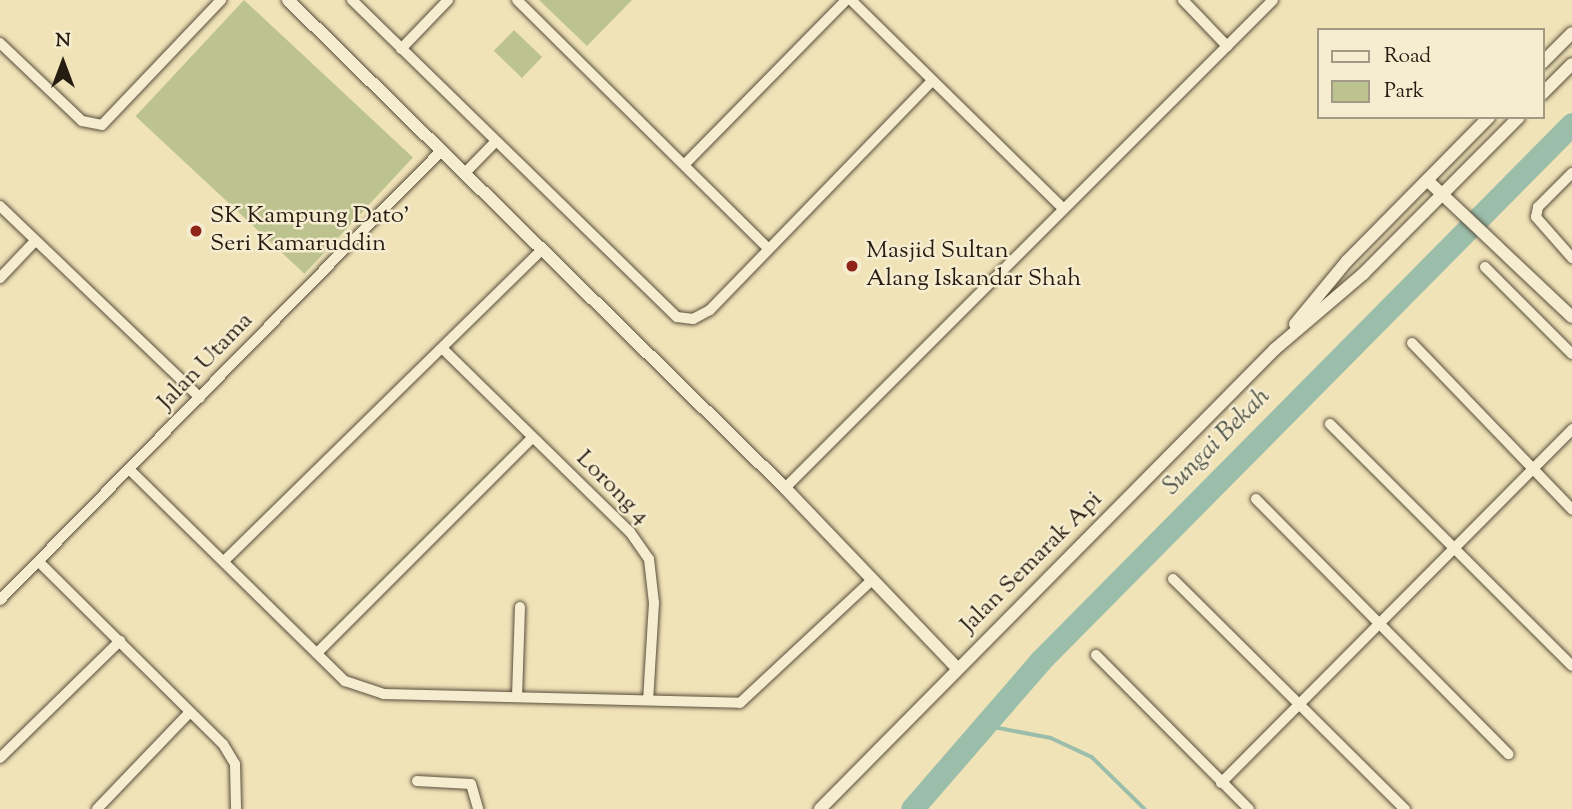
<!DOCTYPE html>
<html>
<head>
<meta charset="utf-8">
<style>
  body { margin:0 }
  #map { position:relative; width:1572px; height:809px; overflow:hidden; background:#f1e3b8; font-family:"Sorts Mill Goudy",serif }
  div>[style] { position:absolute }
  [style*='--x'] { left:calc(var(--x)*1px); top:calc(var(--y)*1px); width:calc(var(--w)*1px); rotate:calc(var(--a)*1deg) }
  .green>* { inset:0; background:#bcc38e; transform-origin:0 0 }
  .stream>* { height:3.5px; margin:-1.75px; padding:0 1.75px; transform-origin:1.75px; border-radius:1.75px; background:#9bbeab }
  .river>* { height:23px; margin:-11.5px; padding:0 11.5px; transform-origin:11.5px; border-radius:11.5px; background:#9bbeab }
  .roads { filter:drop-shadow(0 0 2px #594e3c) drop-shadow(0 0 2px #594e3c) }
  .minor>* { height:10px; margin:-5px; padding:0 5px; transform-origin:5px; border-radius:5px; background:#f6edd1 }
  .tertiary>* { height:12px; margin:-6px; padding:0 6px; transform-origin:6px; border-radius:6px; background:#f6edd1 }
  .dots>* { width:19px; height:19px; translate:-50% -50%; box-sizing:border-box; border:4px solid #f6edd1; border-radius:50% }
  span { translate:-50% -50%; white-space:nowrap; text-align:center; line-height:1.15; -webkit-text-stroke:5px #f6edd1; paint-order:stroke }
  .poi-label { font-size:24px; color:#261d12 }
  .left { translate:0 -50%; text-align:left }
  .street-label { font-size:24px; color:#261d12 }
  .water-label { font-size:26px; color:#4f5548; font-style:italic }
  .legend { position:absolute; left:1317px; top:28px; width:228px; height:91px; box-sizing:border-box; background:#f6edd1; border:2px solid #a39a85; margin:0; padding:9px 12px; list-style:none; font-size:21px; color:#261d12 }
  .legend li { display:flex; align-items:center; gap:14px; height:35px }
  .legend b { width:35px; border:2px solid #a39a85 }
  .north { position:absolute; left:28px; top:28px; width:70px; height:70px; -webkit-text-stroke:5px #f6edd1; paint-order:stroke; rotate:0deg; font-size:19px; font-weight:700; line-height:28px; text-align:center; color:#261d12 }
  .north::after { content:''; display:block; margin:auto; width:24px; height:32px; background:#261d12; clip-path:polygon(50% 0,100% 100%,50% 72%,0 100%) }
</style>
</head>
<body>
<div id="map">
  <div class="green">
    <div style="left:244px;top:0;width:231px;height:159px;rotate:43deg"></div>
    <div style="clip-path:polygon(539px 0,632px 0,587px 46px)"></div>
    <div style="left:514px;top:30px;width:39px;height:29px;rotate:44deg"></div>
  </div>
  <div class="stream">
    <div style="--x:988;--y:726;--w:64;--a:10.8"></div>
    <div style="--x:1051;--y:738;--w:45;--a:24.9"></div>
    <div style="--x:1092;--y:757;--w:74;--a:44.5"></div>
  </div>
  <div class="river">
    <div style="--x:912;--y:809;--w:196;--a:-49.1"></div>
    <div style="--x:1040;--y:661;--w:756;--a:-45.27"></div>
  </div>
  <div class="roads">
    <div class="minor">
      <div style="--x:352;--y:0;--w:454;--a:44.3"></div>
      <div style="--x:677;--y:317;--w:16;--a:7"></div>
      <div style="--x:693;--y:319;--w:19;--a:-28"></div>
      <div style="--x:710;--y:310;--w:318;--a:-45.9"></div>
      <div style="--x:517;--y:0;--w:353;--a:44.7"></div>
      <div style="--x:851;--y:0;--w:298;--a:44.5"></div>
      <div style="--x:1183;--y:0;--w:64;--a:46.3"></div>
      <div style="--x:0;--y:43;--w:113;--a:43.6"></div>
      <div style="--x:82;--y:121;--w:20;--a:11"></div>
      <div style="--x:102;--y:125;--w:173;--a:-46.4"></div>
      <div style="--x:401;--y:49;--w:68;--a:-46.2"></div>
      <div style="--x:685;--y:164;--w:230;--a:-45.5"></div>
      <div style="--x:1572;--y:173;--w:48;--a:135"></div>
      <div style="--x:1538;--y:207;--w:10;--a:101"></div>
      <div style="--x:1536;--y:217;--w:55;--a:48.7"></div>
      <div style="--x:464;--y:174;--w:45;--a:-45.9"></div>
      <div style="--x:0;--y:206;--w:277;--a:43.8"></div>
      <div style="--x:1485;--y:267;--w:123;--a:45"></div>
      <div style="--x:0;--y:278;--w:51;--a:-46.6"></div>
      <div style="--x:1412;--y:343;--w:231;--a:46.1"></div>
      <div style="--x:443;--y:349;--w:262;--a:44.4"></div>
      <div style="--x:630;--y:532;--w:33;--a:55"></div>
      <div style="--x:649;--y:559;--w:44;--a:83.5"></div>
      <div style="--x:654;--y:603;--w:97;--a:93.5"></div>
      <div style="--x:1330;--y:424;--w:342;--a:45"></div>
      <div style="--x:131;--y:471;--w:300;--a:44.5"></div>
      <div style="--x:345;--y:681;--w:41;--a:18.4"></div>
      <div style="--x:384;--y:694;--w:356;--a:1.4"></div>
      <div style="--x:740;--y:703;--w:180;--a:-43"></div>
      <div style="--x:785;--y:488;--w:690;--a:-45"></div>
      <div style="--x:1256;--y:499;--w:359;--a:45.3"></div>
      <div style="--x:224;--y:561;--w:443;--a:-44.4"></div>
      <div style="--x:39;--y:562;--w:259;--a:44.7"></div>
      <div style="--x:223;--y:744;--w:23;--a:59"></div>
      <div style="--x:235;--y:764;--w:45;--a:88.7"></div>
      <div style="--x:1173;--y:579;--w:327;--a:44.8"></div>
      <div style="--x:0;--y:600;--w:629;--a:-45.52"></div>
      <div style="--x:317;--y:653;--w:303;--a:-45"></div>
      <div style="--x:1096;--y:655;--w:217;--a:45.2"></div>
      <div style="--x:517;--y:697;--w:90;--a:-88.1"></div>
      <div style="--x:0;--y:758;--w:168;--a:-44.3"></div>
      <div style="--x:417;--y:781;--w:54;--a:3.2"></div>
      <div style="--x:471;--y:784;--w:26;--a:74"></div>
      <div style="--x:1221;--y:783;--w:499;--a:-45.2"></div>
      <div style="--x:97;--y:809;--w:134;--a:-46.2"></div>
    </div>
    <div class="tertiary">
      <div style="--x:288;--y:0;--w:697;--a:44.48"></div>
      <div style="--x:785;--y:488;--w:249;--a:46.3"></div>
      <div style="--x:1542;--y:63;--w:42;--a:-45"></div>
      <div style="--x:1542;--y:94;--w:42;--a:-45"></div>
      <div style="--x:1427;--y:180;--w:199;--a:43.4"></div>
      <div style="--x:1295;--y:324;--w:82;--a:-50.5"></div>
      <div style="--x:1347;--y:261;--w:202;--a:-45.4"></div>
      <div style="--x:820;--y:809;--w:647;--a:-45.31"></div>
      <div style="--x:1275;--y:349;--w:116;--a:-40.4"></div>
      <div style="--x:1363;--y:274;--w:221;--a:-45.2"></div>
    </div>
  </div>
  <div class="dots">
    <div style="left:196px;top:231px;background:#8f2418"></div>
    <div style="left:852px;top:266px;background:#8f2418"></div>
  </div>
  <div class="poi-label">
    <span class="left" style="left:210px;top:231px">SK Kampung Dato'<br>Seri Kamaruddin</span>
    <span class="left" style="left:866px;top:266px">Masjid Sultan<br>Alang Iskandar Shah</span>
  </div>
  <div class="street-label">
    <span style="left:206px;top:362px;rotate:-46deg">Jalan Utama</span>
    <span style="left:612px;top:488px;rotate:45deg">Lorong 4</span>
    <span style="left:1032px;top:563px;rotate:-45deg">Jalan Semarak Api</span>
  </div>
  <div class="water-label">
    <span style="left:1217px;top:442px;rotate:-45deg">Sungai Bekah</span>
  </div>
  <ul class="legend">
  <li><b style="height:9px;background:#f6edd1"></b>Road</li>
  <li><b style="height:19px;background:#bcc38e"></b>Park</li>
  </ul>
  <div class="north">N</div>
</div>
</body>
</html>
